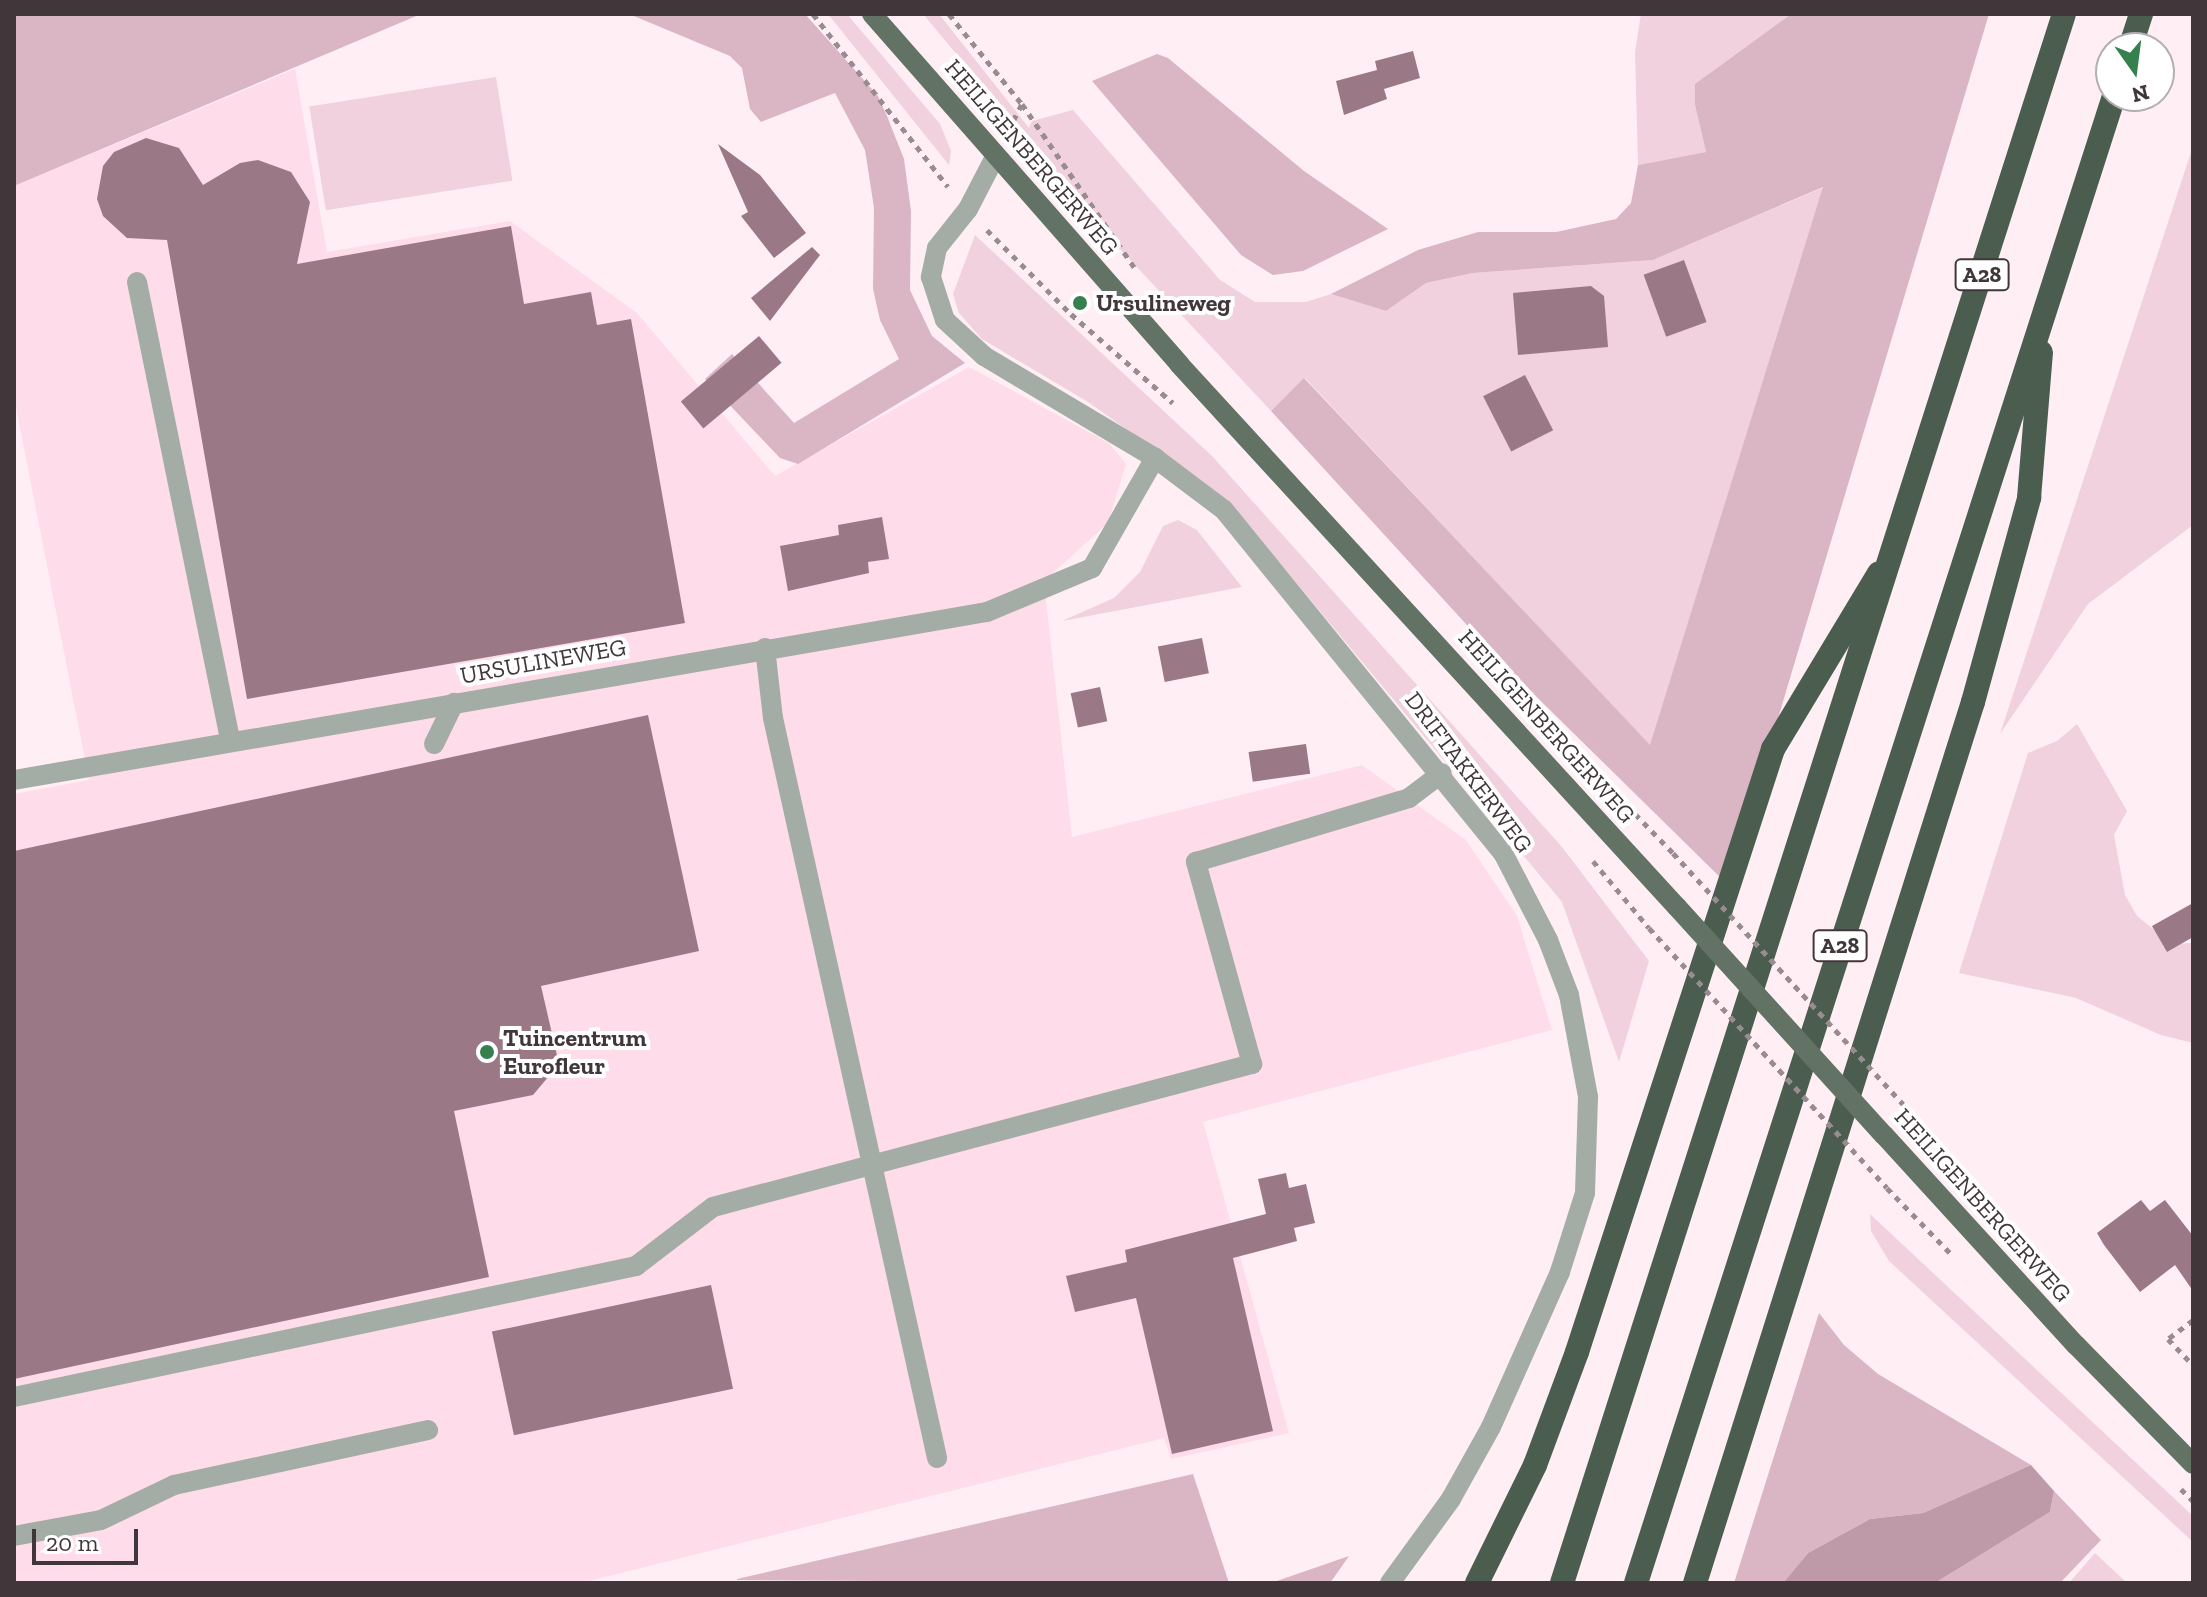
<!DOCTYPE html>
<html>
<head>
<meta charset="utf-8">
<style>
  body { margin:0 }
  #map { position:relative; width:2207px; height:1597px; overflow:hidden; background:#ffeff5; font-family:"Zilla Slab",serif }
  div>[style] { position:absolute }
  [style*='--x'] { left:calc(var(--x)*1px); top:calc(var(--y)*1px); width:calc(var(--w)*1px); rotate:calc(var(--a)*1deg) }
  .built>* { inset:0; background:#ffdce9 }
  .green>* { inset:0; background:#f0d1dd; transform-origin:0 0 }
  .forest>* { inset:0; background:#dab5c3 }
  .water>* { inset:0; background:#be9aa8 }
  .building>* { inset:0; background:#9a7885; transform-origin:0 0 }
  .path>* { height:5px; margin-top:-2.5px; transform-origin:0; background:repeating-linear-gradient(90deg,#988c91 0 6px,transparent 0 12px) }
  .minor>* { height:20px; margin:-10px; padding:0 10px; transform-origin:10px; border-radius:10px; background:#a3ada5 }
  .major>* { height:20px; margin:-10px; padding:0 10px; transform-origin:10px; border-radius:10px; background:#627265 }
  .highway>* { height:24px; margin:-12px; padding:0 12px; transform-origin:12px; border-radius:12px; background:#4a5d4f }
  .path-bridge>* { height:5px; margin-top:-2.5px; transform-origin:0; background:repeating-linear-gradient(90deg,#988c91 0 6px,transparent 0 12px) }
  .major-bridge>* { height:20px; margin:-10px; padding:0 10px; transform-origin:10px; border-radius:10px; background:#627265 }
  .dots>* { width:22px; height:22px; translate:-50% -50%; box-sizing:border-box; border:4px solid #fff; border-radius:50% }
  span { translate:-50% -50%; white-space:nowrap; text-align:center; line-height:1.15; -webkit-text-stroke:8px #fff; paint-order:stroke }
  .shield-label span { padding:2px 6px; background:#fff; border:2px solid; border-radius:6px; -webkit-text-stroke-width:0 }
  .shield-label { font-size:22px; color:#41373b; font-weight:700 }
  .street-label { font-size:24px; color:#41373b }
  .poi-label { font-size:24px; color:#41373b; font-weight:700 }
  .left { translate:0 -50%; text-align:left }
  .frame { position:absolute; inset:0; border:16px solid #41373b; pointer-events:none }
  .north { position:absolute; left:2095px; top:32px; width:80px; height:80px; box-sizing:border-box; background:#fff; border:2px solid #b3afb1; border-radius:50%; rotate:166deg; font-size:22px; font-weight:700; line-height:32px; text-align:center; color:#41373b }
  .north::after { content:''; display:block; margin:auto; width:28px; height:36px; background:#35804e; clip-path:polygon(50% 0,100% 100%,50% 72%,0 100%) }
  .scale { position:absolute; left:32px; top:1529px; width:106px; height:36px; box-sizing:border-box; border:4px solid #41373b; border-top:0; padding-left:10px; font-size:24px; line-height:28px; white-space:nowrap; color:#41373b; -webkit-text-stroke:6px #fff; paint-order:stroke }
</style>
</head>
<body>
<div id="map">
  <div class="built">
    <div style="clip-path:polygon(295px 69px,327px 252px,510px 221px,637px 313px,775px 476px,969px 367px,1109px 443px,1126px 464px,1108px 523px,1044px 581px,1072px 837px,1362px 765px,1466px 840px,1517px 916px,1552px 1030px,1203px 1122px,1289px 1433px,1171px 1459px,1164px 1438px,581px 1583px,14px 1583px,14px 794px,89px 780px,14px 397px,14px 186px)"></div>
  </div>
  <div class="green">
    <div style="clip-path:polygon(828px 14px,847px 14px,940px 124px,951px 151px,949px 165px)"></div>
    <div style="clip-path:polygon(923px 14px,939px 14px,1029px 128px,1032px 121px,1073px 110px,1220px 280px,1255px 302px,1306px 302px,1331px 294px,1386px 311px,1426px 283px,1473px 273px,1653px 260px,1824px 187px,1650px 746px,1305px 378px,1271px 411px,1094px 221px,1109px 244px,1100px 248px,1045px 180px,999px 105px)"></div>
    <div style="clip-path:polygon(1641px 14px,1791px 14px,1710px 73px,1695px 105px,1706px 152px,1638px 165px,1635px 52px)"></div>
    <div style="left:496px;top:77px;width:105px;height:189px;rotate:81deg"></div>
    <div style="clip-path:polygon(2193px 146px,2193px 525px,2088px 604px,2000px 734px)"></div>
    <div style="clip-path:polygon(975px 235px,1213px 457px,1562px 847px,1649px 961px,1619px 1062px,1562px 902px,1229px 502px,1088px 402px,982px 339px,959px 313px,953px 294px)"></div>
    <div style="clip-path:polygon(1178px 520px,1197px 530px,1242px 587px,1062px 621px,1114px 598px,1140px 572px,1163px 526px)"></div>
    <div style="clip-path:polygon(2077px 724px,2127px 811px,2114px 835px,2125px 895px,2137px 916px,2172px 944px,2193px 943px,2193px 1043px,2161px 1035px,2076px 998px,1959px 973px,2028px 753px,2057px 741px)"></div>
    <div style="clip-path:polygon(1870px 1214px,2193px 1516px,2193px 1542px,1889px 1261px,1871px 1231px)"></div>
    <div style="clip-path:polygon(2095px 1553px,2127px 1583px,2069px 1583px)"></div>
  </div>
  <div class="forest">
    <div style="clip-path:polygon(14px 14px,421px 14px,14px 186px)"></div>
    <div style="clip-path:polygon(629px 14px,805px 14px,878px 96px,887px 116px,904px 159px,911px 211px,910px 290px,932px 336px,965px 363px,798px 464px,780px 458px,705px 379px,732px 354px,794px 423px,899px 359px,880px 320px,873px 289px,874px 208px,865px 150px,835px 93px,761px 122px,750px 109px,742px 68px,730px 56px)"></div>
    <div style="clip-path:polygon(1791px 14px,1989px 14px,1728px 885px,1498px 659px,1271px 411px,1304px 378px,1650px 745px,1823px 187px,1653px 260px,1473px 273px,1426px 283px,1386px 311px,1331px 294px,1418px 250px,1478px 232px,1556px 232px,1616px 219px,1631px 203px,1638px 165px,1706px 152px,1695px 105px,1695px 84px)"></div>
    <div style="clip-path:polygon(1157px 54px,1168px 58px,1304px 171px,1388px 229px,1303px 271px,1273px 275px,1241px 255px,1092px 81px)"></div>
    <div style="clip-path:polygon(1819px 1313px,1844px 1345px,1878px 1374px,2031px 1465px,1923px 1513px,1870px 1519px,1808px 1553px,1783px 1583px,1734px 1583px)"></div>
    <div style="clip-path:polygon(1193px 1474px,1229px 1583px,737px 1580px,737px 1579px)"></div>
    <div style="clip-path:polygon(2054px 1491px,2101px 1540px,2060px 1583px,1935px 1583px,2050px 1512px)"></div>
    <div style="clip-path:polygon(1349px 1556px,1330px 1583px,1271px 1583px)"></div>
  </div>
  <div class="water">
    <div style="clip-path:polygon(2031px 1465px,2054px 1491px,2050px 1512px,1935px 1583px,1783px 1583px,1808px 1553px,1870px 1519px,1923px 1513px)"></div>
  </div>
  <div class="building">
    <div style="clip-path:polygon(1413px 51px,1420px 78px,1384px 89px,1387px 99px,1344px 115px,1336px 81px,1377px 70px,1375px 61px)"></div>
    <div style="clip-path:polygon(146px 138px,179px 148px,203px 185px,240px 163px,258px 160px,291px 172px,310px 202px,297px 264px,511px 226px,524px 304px,591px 292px,597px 325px,631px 319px,685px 623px,247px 699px,167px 240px,127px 238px,103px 216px,97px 199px,103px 166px,114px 152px)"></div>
    <div style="clip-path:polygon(718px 144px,760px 175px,806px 233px,774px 258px,741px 216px,748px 212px)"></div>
    <div style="clip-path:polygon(812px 247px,820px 255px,770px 321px,751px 298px)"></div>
    <div style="left:1684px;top:260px;width:66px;height:43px;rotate:70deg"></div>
    <div style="clip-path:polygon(1591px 286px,1604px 296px,1608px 347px,1518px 355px,1513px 293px)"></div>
    <div style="left:759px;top:336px;width:35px;height:102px;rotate:50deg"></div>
    <div style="left:1525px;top:375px;width:62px;height:47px;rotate:63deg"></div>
    <div style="clip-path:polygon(882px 517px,889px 559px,868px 562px,869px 573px,788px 591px,780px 546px,839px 535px,838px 525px)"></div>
    <div style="left:1202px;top:638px;width:36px;height:45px;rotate:79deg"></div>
    <div style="left:1100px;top:687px;width:35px;height:30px;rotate:78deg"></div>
    <div style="clip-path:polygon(648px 715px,699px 951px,541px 986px,559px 1064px,533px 1095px,454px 1111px,489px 1277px,14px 1379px,14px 851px)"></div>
    <div style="left:1306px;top:744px;width:30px;height:58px;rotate:82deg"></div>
    <div style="clip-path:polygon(2193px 903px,2193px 937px,2167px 952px,2152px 926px)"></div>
    <div style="clip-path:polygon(1286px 1173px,1289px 1188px,1306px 1184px,1315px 1223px,1294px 1228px,1297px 1241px,1233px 1258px,1273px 1431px,1172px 1454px,1136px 1298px,1075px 1312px,1066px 1276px,1127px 1262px,1125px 1250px,1266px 1214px,1258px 1179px)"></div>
    <div style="clip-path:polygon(2141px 1200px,2150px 1211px,2165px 1200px,2193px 1236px,2193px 1291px,2175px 1265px,2140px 1292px,2104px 1245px,2097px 1233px)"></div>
    <div style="left:711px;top:1285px;width:106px;height:224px;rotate:78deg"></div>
  </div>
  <div class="path">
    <div style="--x:813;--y:14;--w:219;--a:52"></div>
    <div style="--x:949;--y:14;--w:116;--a:51"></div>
    <div style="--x:1022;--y:104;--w:198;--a:55.5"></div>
    <div style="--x:1008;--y:131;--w:30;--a:-63"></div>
    <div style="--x:987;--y:230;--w:119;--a:45"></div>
    <div style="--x:1071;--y:314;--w:135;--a:41.1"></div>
    <div style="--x:1610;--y:788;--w:91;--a:45.9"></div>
    <div style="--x:1593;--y:861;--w:87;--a:50.1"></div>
    <div style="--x:1911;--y:1113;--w:109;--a:49.5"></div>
    <div style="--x:1887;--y:1188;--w:91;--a:45.9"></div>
    <div style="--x:2193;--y:1320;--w:31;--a:143"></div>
    <div style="--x:2168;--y:1339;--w:36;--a:46"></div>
    <div style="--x:2181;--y:1489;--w:17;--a:45"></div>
  </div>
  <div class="minor">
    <div style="--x:995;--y:157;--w:59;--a:117.4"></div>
    <div style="--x:968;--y:209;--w:50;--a:128.5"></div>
    <div style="--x:937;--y:248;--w:30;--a:102"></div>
    <div style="--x:931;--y:277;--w:45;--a:72"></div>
    <div style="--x:945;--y:320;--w:53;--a:42.7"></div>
    <div style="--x:984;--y:356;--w:199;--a:30.8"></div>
    <div style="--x:1155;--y:458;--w:86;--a:37"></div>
    <div style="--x:1224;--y:510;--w:444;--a:50.9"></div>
    <div style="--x:1504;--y:855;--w:96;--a:62.6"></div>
    <div style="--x:1548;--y:940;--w:59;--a:69.1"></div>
    <div style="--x:1569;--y:995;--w:104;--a:79.4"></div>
    <div style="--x:1588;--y:1097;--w:96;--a:91.8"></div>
    <div style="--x:1585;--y:1193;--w:83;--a:107.6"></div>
    <div style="--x:1560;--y:1272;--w:170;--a:114"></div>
    <div style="--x:1491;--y:1427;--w:82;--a:119.1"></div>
    <div style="--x:1451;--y:1499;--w:104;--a:126"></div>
    <div style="--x:137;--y:282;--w:468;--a:78.5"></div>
    <div style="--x:765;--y:648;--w:70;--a:83.5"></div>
    <div style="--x:773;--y:718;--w:758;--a:77.5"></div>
    <div style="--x:434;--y:744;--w:46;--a:-64"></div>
    <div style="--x:14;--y:780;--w:987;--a:-9.8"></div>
    <div style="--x:987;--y:612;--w:114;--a:-22.7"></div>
    <div style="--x:1092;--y:568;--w:127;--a:-60.2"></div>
    <div style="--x:14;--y:1397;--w:636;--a:-11.89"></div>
    <div style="--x:636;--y:1266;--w:97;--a:-37.5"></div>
    <div style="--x:713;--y:1207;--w:558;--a:-14.86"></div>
    <div style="--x:1252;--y:1064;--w:210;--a:-105.5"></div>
    <div style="--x:1196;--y:862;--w:222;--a:-16.7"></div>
    <div style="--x:1409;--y:798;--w:41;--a:-37.1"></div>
    <div style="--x:14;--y:1536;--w:88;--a:-10.4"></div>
    <div style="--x:101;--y:1520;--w:81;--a:-25.6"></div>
    <div style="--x:174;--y:1485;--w:260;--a:-12.2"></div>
  </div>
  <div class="major">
    <div style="--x:872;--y:14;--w:466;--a:48.7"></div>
    <div style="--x:1179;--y:364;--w:737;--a:47.48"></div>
    <div style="--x:1884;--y:1135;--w:285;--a:47.6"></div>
    <div style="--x:2076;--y:1345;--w:167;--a:45.5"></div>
  </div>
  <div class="highway">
    <div style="--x:2130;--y:48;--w:36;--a:-72"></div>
    <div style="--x:1477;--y:1583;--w:131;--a:-63.8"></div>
    <div style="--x:1535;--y:1465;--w:121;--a:-69.6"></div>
    <div style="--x:1577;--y:1352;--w:634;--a:-71.99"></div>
    <div style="--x:1773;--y:749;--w:205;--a:-58.9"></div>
    <div style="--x:1562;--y:1583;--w:1647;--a:-72.26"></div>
    <div style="--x:1636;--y:1583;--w:1562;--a:-72.18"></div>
    <div style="--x:1695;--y:1583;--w:924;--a:-72.49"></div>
    <div style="--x:1973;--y:702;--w:212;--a:-74.6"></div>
    <div style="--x:2029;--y:498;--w:146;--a:-85.3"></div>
  </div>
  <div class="path-bridge">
    <div style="--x:1673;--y:853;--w:352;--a:47.5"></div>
    <div style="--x:1649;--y:928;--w:352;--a:47.5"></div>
  </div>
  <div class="major-bridge">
    <div style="--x:1677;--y:907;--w:308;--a:47.8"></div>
  </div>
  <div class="dots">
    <div style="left:1080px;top:303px;background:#35804e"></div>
    <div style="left:487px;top:1052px;background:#35804e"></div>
  </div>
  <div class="shield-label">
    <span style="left:1982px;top:275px">A28</span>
    <span style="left:1840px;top:946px">A28</span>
  </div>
  <div class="street-label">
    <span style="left:1032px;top:157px;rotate:49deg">HEILIGENBERGERWEG</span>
    <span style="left:543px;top:661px;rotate:-10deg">URSULINEWEG</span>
    <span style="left:1547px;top:726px;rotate:48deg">HEILIGENBERGERWEG</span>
    <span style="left:1469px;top:772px;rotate:53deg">DRIFTAKKERWEG</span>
    <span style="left:1983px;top:1205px;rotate:48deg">HEILIGENBERGERWEG</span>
  </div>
  <div class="poi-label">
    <span class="left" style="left:1096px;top:303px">Ursulineweg</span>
    <span class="left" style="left:503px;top:1052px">Tuincentrum<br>Eurofleur</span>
  </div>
  <div class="frame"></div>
  <div class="north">N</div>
  <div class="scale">20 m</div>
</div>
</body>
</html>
